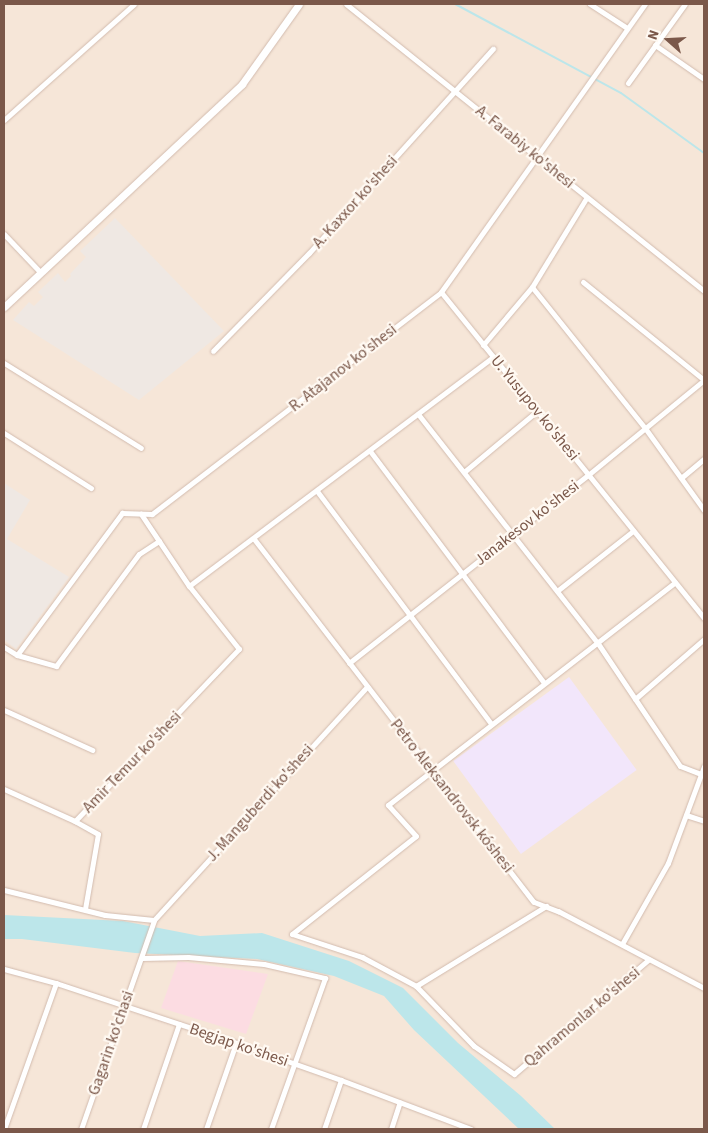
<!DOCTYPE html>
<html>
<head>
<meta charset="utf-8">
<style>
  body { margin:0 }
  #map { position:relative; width:708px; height:1133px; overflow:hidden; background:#fef5ea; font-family:"Source Sans 3",sans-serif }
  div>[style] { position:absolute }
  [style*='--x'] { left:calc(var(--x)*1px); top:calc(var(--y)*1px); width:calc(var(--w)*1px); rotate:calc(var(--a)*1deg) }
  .residential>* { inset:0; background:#f6e6d8; transform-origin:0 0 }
  .industrial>* { inset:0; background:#efe8e3 }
  .education>* { inset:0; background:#f2e6fb; transform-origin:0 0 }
  .medical>* { inset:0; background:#fcdce2 }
  .water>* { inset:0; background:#bce6ea }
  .stream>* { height:2px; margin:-1px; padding:0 1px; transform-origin:1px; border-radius:1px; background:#bce6ea }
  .roads { filter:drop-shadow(0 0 1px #d2bbae) drop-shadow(0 0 1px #d2bbae) }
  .street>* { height:5px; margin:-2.5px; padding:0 2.5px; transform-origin:2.5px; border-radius:2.5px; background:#fff }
  .secondary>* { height:7px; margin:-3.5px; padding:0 3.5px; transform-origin:3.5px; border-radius:3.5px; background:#fff }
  span { translate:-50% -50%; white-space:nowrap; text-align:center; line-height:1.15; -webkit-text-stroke:4.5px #fff9f2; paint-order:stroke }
  .street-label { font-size:16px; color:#7b584a }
  .frame { position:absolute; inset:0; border:5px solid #7b584a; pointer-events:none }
  .north { position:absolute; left:643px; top:15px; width:50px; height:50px; -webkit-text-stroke:4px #fff9f2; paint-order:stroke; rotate:289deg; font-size:14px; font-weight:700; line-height:20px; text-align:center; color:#7b584a }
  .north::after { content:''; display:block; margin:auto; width:18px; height:22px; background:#7b584a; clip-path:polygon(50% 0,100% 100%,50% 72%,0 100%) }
</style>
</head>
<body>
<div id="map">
  <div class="residential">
    <div style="left:4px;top:4px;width:700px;height:1125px"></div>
  </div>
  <div class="industrial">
    <div style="clip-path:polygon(115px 218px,224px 331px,139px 400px,13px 320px,29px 302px,34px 306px,43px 297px,38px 292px,58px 273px,65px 282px,71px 276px,70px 274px,86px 257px,80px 251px)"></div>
    <div style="clip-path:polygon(4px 483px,30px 500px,7px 539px,69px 577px,16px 649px,4px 640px)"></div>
  </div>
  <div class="education">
    <div style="left:569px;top:677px;width:115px;height:143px;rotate:54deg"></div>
  </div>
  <div class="medical">
    <div style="clip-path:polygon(178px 961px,268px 974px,246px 1034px,161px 1008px)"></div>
  </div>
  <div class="water">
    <div style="clip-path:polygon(4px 915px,123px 921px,200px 936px,262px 933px,349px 961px,403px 988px,458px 1043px,521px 1096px,555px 1129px,519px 1129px,414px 1030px,384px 996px,334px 976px,257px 959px,135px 953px,22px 939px,4px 939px)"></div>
  </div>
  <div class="stream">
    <div style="--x:455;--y:4;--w:188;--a:28.2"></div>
    <div style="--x:621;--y:93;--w:102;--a:35.9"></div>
  </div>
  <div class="roads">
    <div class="street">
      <div style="--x:346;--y:4;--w:459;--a:38.7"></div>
      <div style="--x:590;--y:4;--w:44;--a:33"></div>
      <div style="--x:655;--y:45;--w:60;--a:34.8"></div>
      <div style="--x:628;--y:83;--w:97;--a:-54.2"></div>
      <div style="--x:4;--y:120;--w:174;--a:-41.7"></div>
      <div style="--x:4;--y:234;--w:52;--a:46.5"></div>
      <div style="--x:583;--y:282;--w:156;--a:39"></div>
      <div style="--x:532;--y:287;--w:181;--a:51.3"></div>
      <div style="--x:645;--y:428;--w:101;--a:54.3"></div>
      <div style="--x:441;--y:292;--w:419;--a:51.1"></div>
      <div style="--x:483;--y:345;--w:76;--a:-49.8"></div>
      <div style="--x:532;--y:287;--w:105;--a:-58.6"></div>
      <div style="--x:213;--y:351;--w:137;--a:-45.6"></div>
      <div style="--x:309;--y:253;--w:275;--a:-48"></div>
      <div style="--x:4;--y:363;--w:161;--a:31.8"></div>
      <div style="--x:418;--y:414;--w:290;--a:51.9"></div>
      <div style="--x:597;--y:642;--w:149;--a:56.2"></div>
      <div style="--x:680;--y:766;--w:22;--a:21"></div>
      <div style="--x:4;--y:433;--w:103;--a:32.3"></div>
      <div style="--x:370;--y:451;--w:290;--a:53.1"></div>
      <div style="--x:464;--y:472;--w:95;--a:-39.9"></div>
      <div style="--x:681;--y:478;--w:30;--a:-40"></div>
      <div style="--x:317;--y:491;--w:291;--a:53.2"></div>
      <div style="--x:254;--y:539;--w:458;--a:52.4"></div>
      <div style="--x:534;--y:902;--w:26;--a:21"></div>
      <div style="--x:558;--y:911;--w:165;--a:27.8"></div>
      <div style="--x:189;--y:586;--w:381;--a:-37"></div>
      <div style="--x:557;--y:591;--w:97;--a:-38.3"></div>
      <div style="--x:4;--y:647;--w:15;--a:32"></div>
      <div style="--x:17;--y:655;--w:41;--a:15.8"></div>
      <div style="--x:56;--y:666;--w:139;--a:-53.5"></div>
      <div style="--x:139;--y:554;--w:24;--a:-33"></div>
      <div style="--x:17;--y:655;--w:177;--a:-53.5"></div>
      <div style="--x:122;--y:513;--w:30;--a:2"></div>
      <div style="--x:152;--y:514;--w:364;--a:-37.5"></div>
      <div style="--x:441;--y:292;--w:353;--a:-54.7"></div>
      <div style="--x:349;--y:663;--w:304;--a:-38.2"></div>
      <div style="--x:588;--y:475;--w:150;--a:-39.3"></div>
      <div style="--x:635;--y:699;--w:91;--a:-41"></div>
      <div style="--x:4;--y:710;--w:97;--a:24.4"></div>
      <div style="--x:4;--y:789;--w:78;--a:24.3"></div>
      <div style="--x:686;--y:815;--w:19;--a:18"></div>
      <div style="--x:4;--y:890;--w:104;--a:13.9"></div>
      <div style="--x:105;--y:915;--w:49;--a:5.8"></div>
      <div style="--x:85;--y:909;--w:76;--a:-80.2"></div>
      <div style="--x:98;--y:834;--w:26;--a:-151"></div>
      <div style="--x:75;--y:821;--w:238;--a:-46.4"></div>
      <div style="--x:239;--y:649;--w:80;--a:-128.4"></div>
      <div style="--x:189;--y:586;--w:87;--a:-123.7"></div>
      <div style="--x:292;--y:934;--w:158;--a:-38.3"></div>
      <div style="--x:416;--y:836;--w:42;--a:-132.1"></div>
      <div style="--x:388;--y:805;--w:363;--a:-37.8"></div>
      <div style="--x:292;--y:934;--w:74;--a:18.2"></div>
      <div style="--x:362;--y:957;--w:61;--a:28.2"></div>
      <div style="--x:416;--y:986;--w:83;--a:46"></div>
      <div style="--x:474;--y:1046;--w:49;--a:35"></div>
      <div style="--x:514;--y:1074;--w:177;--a:-40.4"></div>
      <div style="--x:622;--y:944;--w:93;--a:-60.4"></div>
      <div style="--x:668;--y:863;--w:103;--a:-69.6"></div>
      <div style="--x:142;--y:958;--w:46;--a:-1.2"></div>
      <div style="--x:188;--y:957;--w:76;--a:5.3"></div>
      <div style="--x:264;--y:964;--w:63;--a:12.9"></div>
      <div style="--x:325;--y:978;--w:160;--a:109.7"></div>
      <div style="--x:4;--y:969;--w:54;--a:15.1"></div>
      <div style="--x:56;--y:983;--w:190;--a:18.4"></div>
      <div style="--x:236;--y:1043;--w:111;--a:19.4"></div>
      <div style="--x:341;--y:1080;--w:139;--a:20.7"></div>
      <div style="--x:416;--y:986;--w:153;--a:-31.6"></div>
      <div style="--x:4;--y:1129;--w:155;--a:-70.4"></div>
      <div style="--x:81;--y:1129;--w:221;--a:-70.7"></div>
      <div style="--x:154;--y:920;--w:316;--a:-47.6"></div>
      <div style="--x:143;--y:1129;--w:111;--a:-71.1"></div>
      <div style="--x:206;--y:1129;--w:91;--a:-70.8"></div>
      <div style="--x:324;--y:1129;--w:52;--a:-70.9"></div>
      <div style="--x:391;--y:1129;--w:28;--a:-72"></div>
    </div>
    <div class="secondary">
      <div style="--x:4;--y:307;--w:326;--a:-43.1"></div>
      <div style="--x:242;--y:84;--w:98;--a:-54.5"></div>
    </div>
  </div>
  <div class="street-label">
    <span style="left:525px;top:147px;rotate:39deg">A. Farabiy ko'shesi</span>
    <span style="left:355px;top:202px;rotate:-48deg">A. Kaxxor ko'shesi</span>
    <span style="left:343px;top:368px;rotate:-38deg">R. Atajanov ko'shesi</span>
    <span style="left:535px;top:408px;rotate:51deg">U. Yusupov ko'shesi</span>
    <span style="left:527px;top:523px;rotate:-38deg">Janakesov ko'shesi</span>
    <span style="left:132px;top:762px;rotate:-46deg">Amir Temur ko'shesi</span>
    <span style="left:452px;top:796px;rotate:52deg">Petro Aleksandrovsk kóshesi</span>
    <span style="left:260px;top:803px;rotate:-48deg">J. Manguberdi ko'shesi</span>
    <span style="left:582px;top:1017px;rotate:-40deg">Qahramonlar ko'shesi</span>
    <span style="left:111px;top:1043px;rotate:-71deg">Gagarin ko'chasi</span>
    <span style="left:239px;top:1045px;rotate:19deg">Begjap ko'shesi</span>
  </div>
  <div class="frame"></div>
  <div class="north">N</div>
</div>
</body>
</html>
